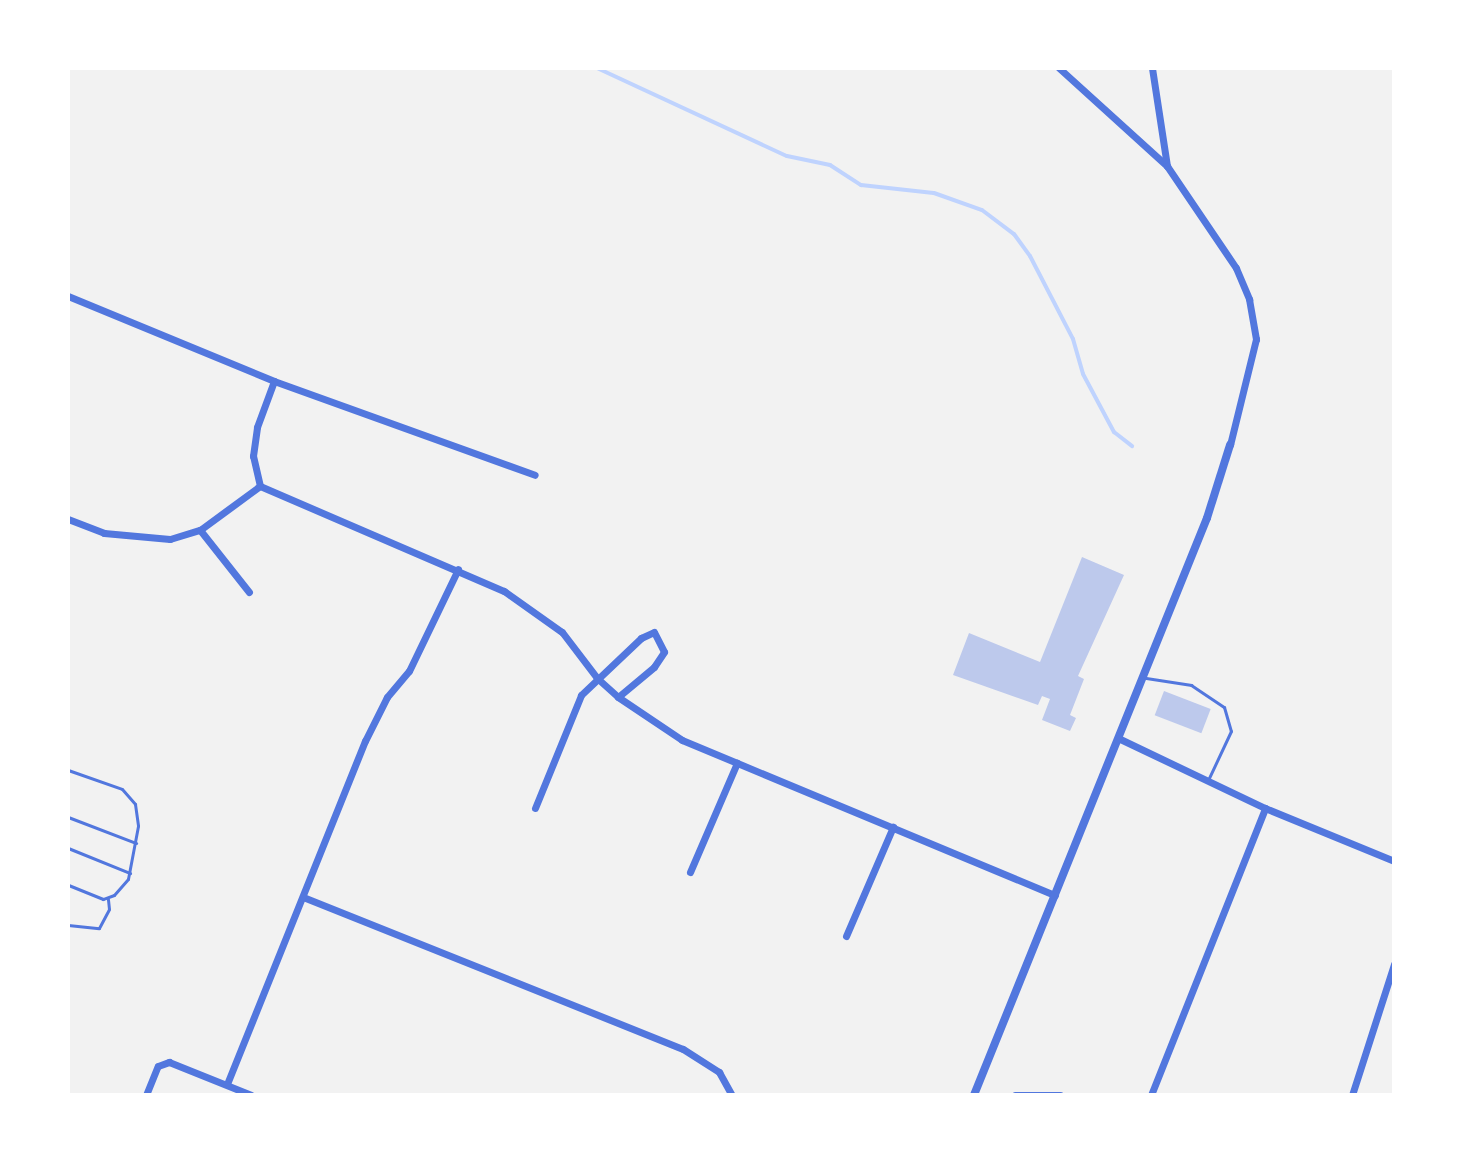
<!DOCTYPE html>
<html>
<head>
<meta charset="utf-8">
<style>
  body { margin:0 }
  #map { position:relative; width:1462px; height:1163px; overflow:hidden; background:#f2f2f2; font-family:"DejaVu Sans",sans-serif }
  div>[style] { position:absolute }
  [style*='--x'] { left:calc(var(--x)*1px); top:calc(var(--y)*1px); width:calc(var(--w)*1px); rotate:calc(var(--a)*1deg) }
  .stream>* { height:4px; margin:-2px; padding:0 2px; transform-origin:2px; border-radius:2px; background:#bfd3fe }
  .building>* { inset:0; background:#bdc9ec; transform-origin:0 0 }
  .service>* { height:3px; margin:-1.5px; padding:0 1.5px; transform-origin:1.5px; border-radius:1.5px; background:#5277de }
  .minor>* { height:7px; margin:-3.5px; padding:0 3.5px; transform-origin:3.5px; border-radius:3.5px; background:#5277de }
  .tertiary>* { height:8px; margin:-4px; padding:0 4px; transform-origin:4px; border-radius:4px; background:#5277de }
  span { translate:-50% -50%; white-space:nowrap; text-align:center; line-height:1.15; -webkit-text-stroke:7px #fff; paint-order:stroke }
  .frame { position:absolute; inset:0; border:70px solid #fff; pointer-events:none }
</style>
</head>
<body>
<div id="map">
  <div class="stream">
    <div style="--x:597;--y:68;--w:209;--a:24.9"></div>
    <div style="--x:787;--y:156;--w:44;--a:11.8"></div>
    <div style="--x:830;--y:165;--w:37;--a:33"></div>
    <div style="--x:861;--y:185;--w:73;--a:6.3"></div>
    <div style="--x:934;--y:193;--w:51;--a:19.5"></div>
    <div style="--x:982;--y:210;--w:40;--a:37"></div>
    <div style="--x:1014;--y:234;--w:27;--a:54"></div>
    <div style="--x:1030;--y:256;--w:93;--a:62.6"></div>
    <div style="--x:1073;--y:339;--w:36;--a:74"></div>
    <div style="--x:1083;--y:374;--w:66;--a:61.9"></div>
    <div style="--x:1114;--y:432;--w:23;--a:38"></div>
  </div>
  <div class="building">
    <div style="clip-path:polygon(1082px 557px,1124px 575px,1078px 676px,1084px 679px,1070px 715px,1076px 718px,1070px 731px,1042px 720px,1050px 699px,1042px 696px,1038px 705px,953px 675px,969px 633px,1040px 662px)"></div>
    <div style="left:1164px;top:691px;width:50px;height:26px;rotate:21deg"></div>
  </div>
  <div class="service">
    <div style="--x:1146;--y:678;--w:46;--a:8.8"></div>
    <div style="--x:1191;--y:685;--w:40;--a:34"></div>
    <div style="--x:1224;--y:707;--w:25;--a:74"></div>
    <div style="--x:1231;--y:731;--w:54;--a:115.1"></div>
    <div style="--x:68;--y:770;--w:57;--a:19.4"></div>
    <div style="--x:122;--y:789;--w:20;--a:49"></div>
    <div style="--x:135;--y:804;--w:22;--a:82"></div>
    <div style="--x:138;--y:826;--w:54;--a:100.7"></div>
    <div style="--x:128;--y:879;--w:21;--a:131"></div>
    <div style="--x:114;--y:895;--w:12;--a:160"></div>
    <div style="--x:103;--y:899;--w:38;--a:-158"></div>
    <div style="--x:68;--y:817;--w:73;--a:20.9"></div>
    <div style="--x:68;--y:848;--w:67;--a:22"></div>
    <div style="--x:68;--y:925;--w:31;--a:6"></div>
    <div style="--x:99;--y:928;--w:21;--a:-62"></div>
    <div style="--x:109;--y:909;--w:10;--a:-96"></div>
  </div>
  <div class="minor">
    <div style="--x:1059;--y:68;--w:146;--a:42.2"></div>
    <div style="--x:1152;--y:68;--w:99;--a:81.3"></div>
    <div style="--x:1167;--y:166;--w:123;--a:55.9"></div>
    <div style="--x:1236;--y:268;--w:34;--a:67"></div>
    <div style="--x:1249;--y:299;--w:41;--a:80.1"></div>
    <div style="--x:1256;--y:339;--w:109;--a:103.8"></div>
    <div style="--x:68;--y:296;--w:223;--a:22.4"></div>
    <div style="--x:274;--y:381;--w:277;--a:19.8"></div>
    <div style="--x:260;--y:486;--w:266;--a:23.3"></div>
    <div style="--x:504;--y:591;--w:71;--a:35.3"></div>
    <div style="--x:562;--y:632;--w:58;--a:52.7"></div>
    <div style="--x:597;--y:678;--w:28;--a:42"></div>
    <div style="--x:618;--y:697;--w:77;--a:33.9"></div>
    <div style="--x:682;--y:740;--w:404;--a:22.6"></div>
    <div style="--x:260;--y:486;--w:31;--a:-103"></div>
    <div style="--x:253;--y:456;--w:29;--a:-82"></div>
    <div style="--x:257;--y:427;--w:49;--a:-69.7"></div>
    <div style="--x:68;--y:519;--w:39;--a:21"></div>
    <div style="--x:104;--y:533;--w:66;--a:5.2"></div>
    <div style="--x:170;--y:539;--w:31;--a:-17"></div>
    <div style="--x:200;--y:530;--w:74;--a:-36.3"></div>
    <div style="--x:200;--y:530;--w:79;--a:51.7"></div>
    <div style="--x:1118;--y:738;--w:163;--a:25.5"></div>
    <div style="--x:1265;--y:808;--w:139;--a:22.3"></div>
    <div style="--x:535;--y:808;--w:122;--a:-67.8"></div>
    <div style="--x:581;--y:695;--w:83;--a:-43.5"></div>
    <div style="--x:641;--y:638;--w:14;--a:-25"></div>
    <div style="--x:654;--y:632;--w:22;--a:63"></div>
    <div style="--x:664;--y:652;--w:18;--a:124"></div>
    <div style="--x:654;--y:667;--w:47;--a:140.2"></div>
    <div style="--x:690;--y:872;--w:119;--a:-66.7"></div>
    <div style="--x:303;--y:897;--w:409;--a:21.8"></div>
    <div style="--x:683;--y:1049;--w:43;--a:32.6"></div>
    <div style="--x:719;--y:1072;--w:26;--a:61"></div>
    <div style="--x:846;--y:936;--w:119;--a:-66.7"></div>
    <div style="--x:227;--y:1084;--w:370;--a:-68.1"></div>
    <div style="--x:365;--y:741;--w:49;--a:-63.4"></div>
    <div style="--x:387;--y:697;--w:34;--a:-50"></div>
    <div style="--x:409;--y:671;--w:113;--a:-64.3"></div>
    <div style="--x:146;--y:1095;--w:31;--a:-68"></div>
    <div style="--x:158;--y:1066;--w:12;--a:-20"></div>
    <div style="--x:169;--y:1062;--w:88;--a:21.9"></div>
    <div style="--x:1015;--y:1095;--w:45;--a:0"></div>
    <div style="--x:1151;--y:1095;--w:309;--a:-68.3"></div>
    <div style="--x:1352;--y:1095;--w:138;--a:-72.2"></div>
  </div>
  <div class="tertiary">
    <div style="--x:974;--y:1095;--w:622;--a:-68.01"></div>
    <div style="--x:1207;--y:518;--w:77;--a:-72.5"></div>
  </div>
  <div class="frame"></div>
</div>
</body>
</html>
